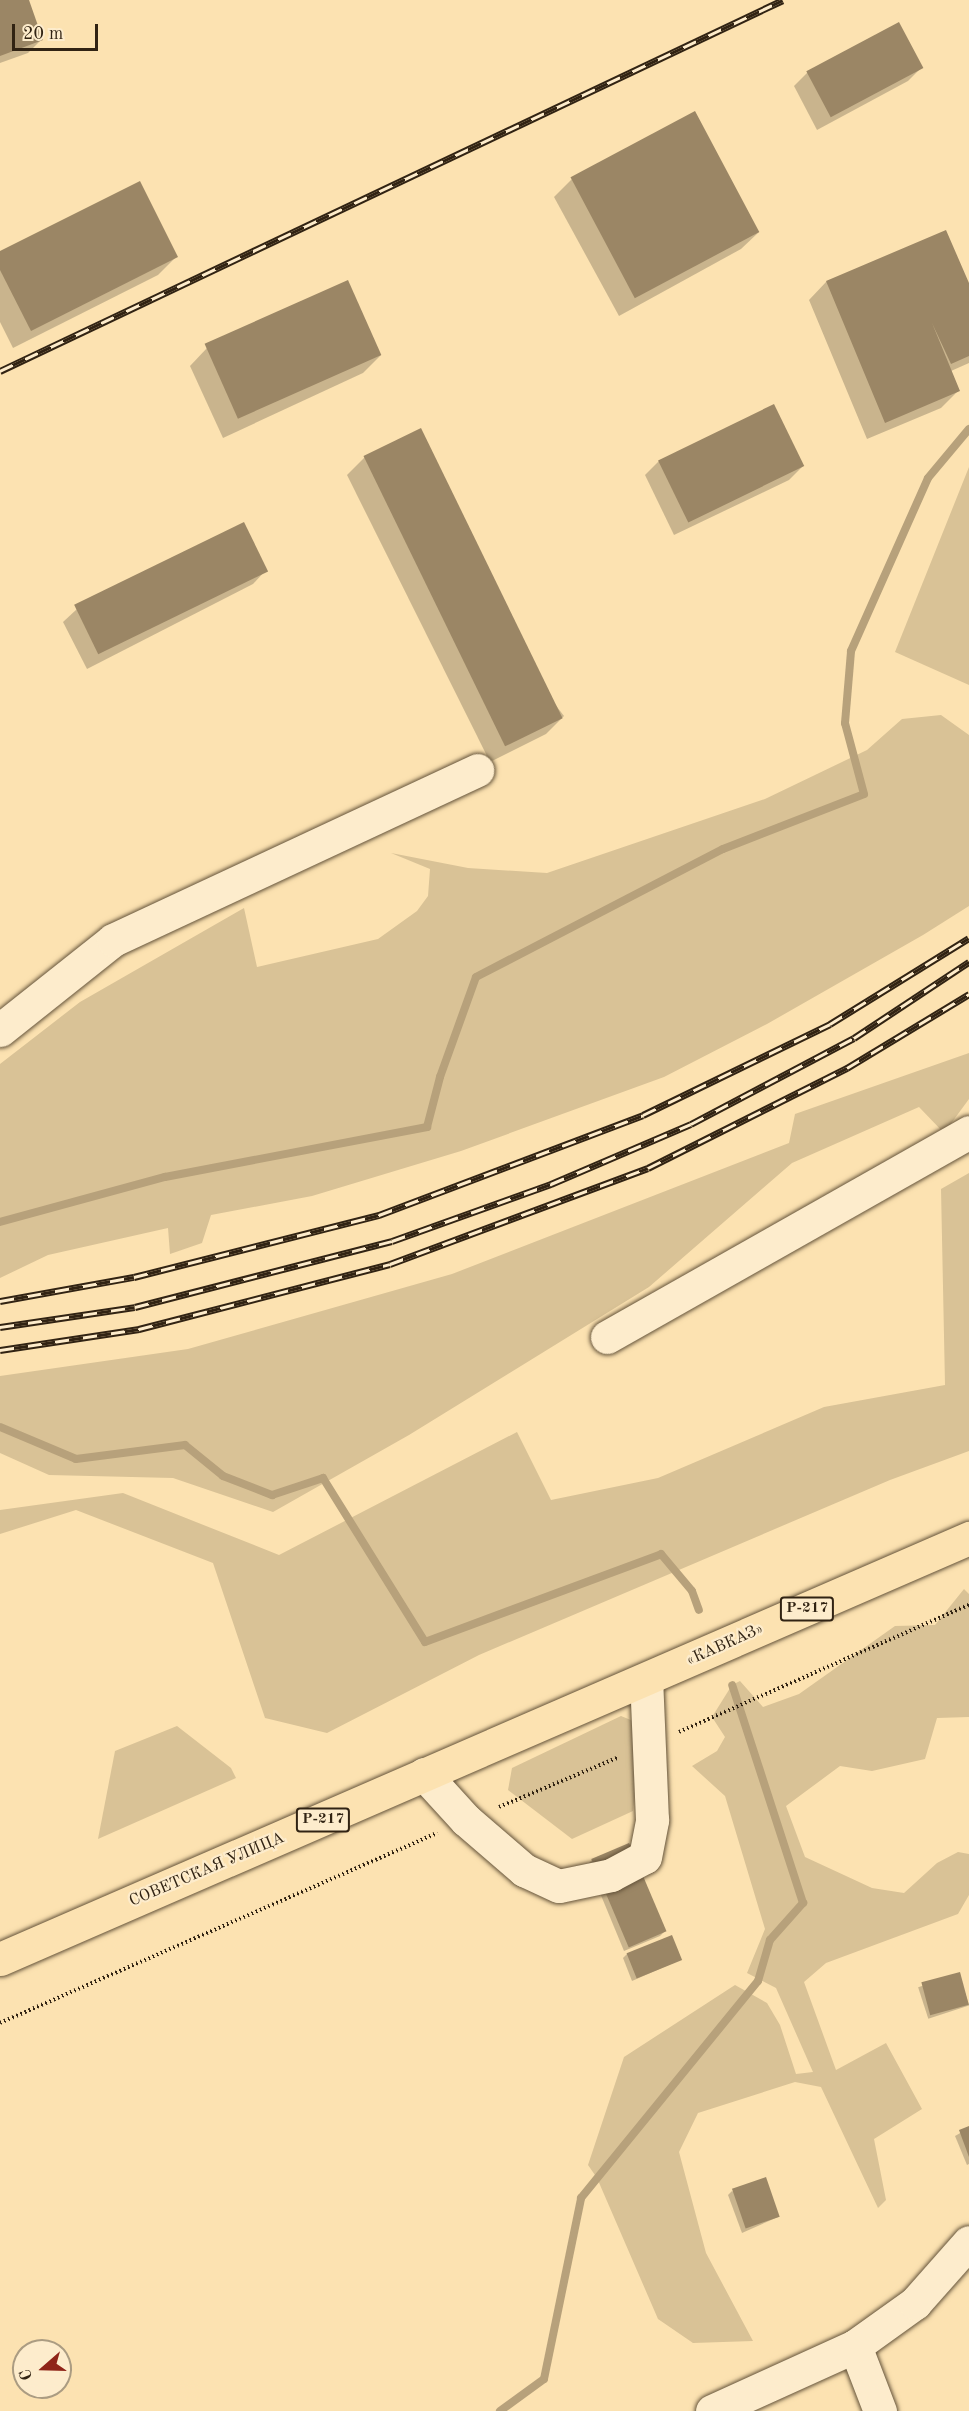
<!DOCTYPE html>
<html>
<head>
<meta charset="utf-8">
<style>
  body { margin:0 }
  #map { position:relative; width:969px; height:2411px; overflow:hidden; background:#fce2b1; font-family:"Old Standard TT",serif }
  div>[style] { position:absolute }
  [style*='--x'] { left:calc(var(--x)*1px); top:calc(var(--y)*1px); width:calc(var(--w)*1px); rotate:calc(var(--a)*1deg) }
  .green>* { inset:0; background:#d9c296 }
  .shadow>* { inset:0; background:#0003; transform-origin:0 0 }
  .stream>* { height:8px; margin:-4px; padding:0 4px; transform-origin:4px; border-radius:4px; background:#b7a17b }
  .building>* { inset:0; background:#9b8665; transform-origin:0 0 }
  .path>* { height:4px; margin-top:-2px; transform-origin:0; background:repeating-linear-gradient(90deg,#312313 0 1.5px,transparent 0 4.5px) }
  .roads { filter:drop-shadow(0 0 2px #64533a) drop-shadow(0 0 2px #64533a) }
  .minor>* { height:33px; margin:-16.5px; padding:0 16.5px; transform-origin:16.5px; border-radius:16.5px; background:#fdeccc }
  .highway>* { height:33px; margin:-16.5px; padding:0 16.5px; transform-origin:16.5px; border-radius:16.5px; background:#fce2b1 }
  .rail>* { height:7px; margin-top:-3.5px; transform-origin:0; background:repeating-linear-gradient(90deg,#fdeccc 0 14px,#312313 0 28px); box-sizing:border-box; border-block:2px solid #312313 }
  span { translate:-50% -50%; white-space:nowrap; text-align:center; line-height:1.15; -webkit-text-stroke:4.5px #fdeccc; paint-order:stroke }
  .shield-label span { padding:2px 4px; background:#fdeccc; border:2px solid; border-radius:4px; -webkit-text-stroke-width:0 }
  .shield-label { font-size:15px; color:#312313; font-weight:700 }
  .street-label { font-size:16px; color:#312313 }
  .north { position:absolute; left:12px; top:2339px; width:60px; height:60px; box-sizing:border-box; background:#fdeccc; border:2px solid #ab9c82; border-radius:50%; rotate:250deg; font-size:16px; font-weight:700; line-height:24px; text-align:center; color:#312313 }
  .north::after { content:''; display:block; margin:auto; width:21px; height:27px; background:#8f2418; clip-path:polygon(50% 0,100% 100%,50% 72%,0 100%) }
  .scale { position:absolute; left:12px; top:24px; width:86px; height:27px; box-sizing:border-box; border:3px solid #312313; border-top:0; padding-left:8px; font-size:18px; line-height:21px; white-space:nowrap; color:#312313; -webkit-text-stroke:4px #fdeccc; paint-order:stroke }
</style>
</head>
<body>
<div id="map">
  <div class="green">
    <div style="clip-path:polygon(969px 467px,969px 685px,895px 652px)"></div>
    <div style="clip-path:polygon(941px 715px,969px 735px,969px 906px,923px 935px,767px 1024px,664px 1077px,461px 1151px,312px 1196px,211px 1215px,202px 1243px,170px 1254px,168px 1228px,48px 1255px,0 1278px,0 1064px,80px 1002px,244px 908px,257px 967px,378px 939px,417px 911px,428px 896px,430px 869px,391px 853px,468px 868px,547px 873px,765px 799px,867px 750px,902px 719px)"></div>
    <div style="clip-path:polygon(969px 1053px,969px 1099px,944px 1133px,919px 1107px,792px 1163px,649px 1287px,409px 1435px,273px 1512px,173px 1478px,49px 1475px,0 1453px,0 1376px,188px 1349px,452px 1274px,789px 1143px,795px 1114px)"></div>
    <div style="clip-path:polygon(969px 1173px,969px 1451px,890px 1480px,479px 1655px,327px 1733px,265px 1718px,213px 1563px,76px 1510px,0 1534px,0 1510px,123px 1493px,279px 1555px,517px 1432px,551px 1500px,658px 1478px,824px 1407px,945px 1385px,941px 1189px)"></div>
    <div style="clip-path:polygon(964px 1589px,969px 1594px,969px 1717px,937px 1718px,925px 1759px,872px 1771px,840px 1766px,786px 1806px,805px 1857px,872px 1888px,904px 1893px,937px 1863px,958px 1852px,969px 1854px,969px 1895px,958px 1914px,826px 1963px,804px 1982px,836px 2070px,886px 2043px,922px 2109px,874px 2139px,886px 2200px,878px 2208px,821px 2087px,795px 2082px,698px 2113px,679px 2152px,706px 2253px,753px 2341px,693px 2343px,658px 2319px,597px 2178px,588px 2165px,624px 2057px,735px 1985px,767px 2003px,780px 2025px,796px 2074px,813px 2072px,776px 1988px,747px 1973px,765px 1929px,725px 1796px,692px 1766px,717px 1751px,725px 1737px,712px 1717px,732px 1685px,740px 1681px,763px 1707px,799px 1694px,895px 1626px,935px 1625px)"></div>
    <div style="clip-path:polygon(621px 1716px,643px 1725px,633px 1811px,572px 1839px,508px 1790px,512px 1768px)"></div>
    <div style="clip-path:polygon(177px 1726px,231px 1768px,236px 1778px,98px 1839px,115px 1751px)"></div>
  </div>
  <div class="shadow">
    <div style="clip-path:polygon(0 0,27px 0,42px 39px,28px 53px,0 63px)"></div>
    <div style="clip-path:polygon(922px 67px,908px 81px,817px 130px,794px 86px,807px 73px)"></div>
    <div style="clip-path:polygon(572px 179px,759px 232px,741px 249px,619px 316px,554px 197px)"></div>
    <div style="clip-path:polygon(0 253px,176px 257px,158px 275px,13px 348px,0 322px)"></div>
    <div style="clip-path:polygon(826px 282px,969px 287px,969px 363px,951px 371px,959px 390px,941px 408px,867px 439px,809px 300px)"></div>
    <div style="clip-path:polygon(207px 348px,381px 355px,363px 373px,223px 438px,190px 366px)"></div>
    <div style="clip-path:polygon(365px 457px,564px 716px,546px 734px,490px 762px,347px 475px)"></div>
    <div style="clip-path:polygon(659px 461px,803px 466px,789px 480px,674px 535px,645px 475px)"></div>
    <div style="clip-path:polygon(266px 570px,253px 584px,87px 669px,63px 622px,77px 609px)"></div>
    <div style="clip-path:polygon(592px 1860px,664px 1932px,660px 1936px,624px 1951px,588px 1864px)"></div>
    <div style="clip-path:polygon(627px 1954px,680px 1960px,632px 1981px,623px 1958px)"></div>
    <div style="left:959px;top:1974px;width:33px;height:43px;rotate:72deg"></div>
    <div style="clip-path:polygon(969px 2128px,969px 2164px,967px 2165px,955px 2136px)"></div>
    <div style="clip-path:polygon(732px 2191px,778px 2217px,742px 2233px,728px 2195px)"></div>
  </div>
  <div class="stream">
    <div style="--x:0;--y:1222;--w:171;--a:-15.3"></div>
    <div style="--x:165;--y:1177;--w:267;--a:-10.8"></div>
    <div style="--x:427;--y:1127;--w:52;--a:-75.4"></div>
    <div style="--x:440;--y:1077;--w:106;--a:-70.2"></div>
    <div style="--x:476;--y:977;--w:278;--a:-27.4"></div>
    <div style="--x:723;--y:849;--w:151;--a:-21.3"></div>
    <div style="--x:864;--y:794;--w:73;--a:-105"></div>
    <div style="--x:845;--y:723;--w:72;--a:-85.2"></div>
    <div style="--x:851;--y:651;--w:189;--a:-66"></div>
    <div style="--x:928;--y:478;--w:64;--a:-50.1"></div>
    <div style="--x:0;--y:1427;--w:82;--a:22.8"></div>
    <div style="--x:76;--y:1459;--w:110;--a:-7.3"></div>
    <div style="--x:185;--y:1445;--w:49;--a:39.2"></div>
    <div style="--x:223;--y:1476;--w:53;--a:21.2"></div>
    <div style="--x:272;--y:1495;--w:54;--a:-18.4"></div>
    <div style="--x:323;--y:1478;--w:193;--a:58.1"></div>
    <div style="--x:425;--y:1642;--w:252;--a:-20.4"></div>
    <div style="--x:661;--y:1554;--w:48;--a:50"></div>
    <div style="--x:692;--y:1591;--w:20;--a:70"></div>
    <div style="--x:500;--y:2411;--w:54;--a:-36"></div>
    <div style="--x:544;--y:2379;--w:185;--a:-78.4"></div>
    <div style="--x:581;--y:2198;--w:280;--a:-50.8"></div>
    <div style="--x:758;--y:1981;--w:43;--a:-73.7"></div>
    <div style="--x:770;--y:1940;--w:50;--a:-48.3"></div>
    <div style="--x:803;--y:1903;--w:229;--a:-108"></div>
  </div>
  <div class="building">
    <div style="clip-path:polygon(0 0,29px 0,43px 40px,0 56px)"></div>
    <div style="left:899px;top:22px;width:52px;height:105px;rotate:62deg"></div>
    <div style="left:695px;top:111px;width:137px;height:141px;rotate:62deg"></div>
    <div style="clip-path:polygon(140px 181px,178px 257px,31px 331px,0 270px,0 251px)"></div>
    <div style="clip-path:polygon(946px 230px,969px 283px,969px 356px,951px 364px,932px 323px,960px 391px,885px 423px,826px 281px)"></div>
    <div style="left:348px;top:280px;width:82px;height:157px;rotate:66deg"></div>
    <div style="left:774px;top:404px;width:69px;height:129px;rotate:64deg"></div>
    <div style="left:421px;top:428px;width:323px;height:64px;rotate:64deg"></div>
    <div style="left:244px;top:522px;width:55px;height:189px;rotate:64deg"></div>
    <div style="left:629px;top:1843px;width:96px;height:41px;rotate:67deg"></div>
    <div style="left:672px;top:1935px;width:27px;height:49px;rotate:68deg"></div>
    <div style="left:960px;top:1972px;width:34px;height:40px;rotate:75deg"></div>
    <div style="clip-path:polygon(969px 2126px,969px 2157px,959px 2130px)"></div>
    <div style="left:766px;top:2177px;width:42px;height:36px;rotate:71deg"></div>
  </div>
  <div class="path">
    <div style="--x:679;--y:1732;--w:317;--a:-23.7"></div>
    <div style="--x:499;--y:1807;--w:130;--a:-22.6"></div>
    <div style="--x:0;--y:2023;--w:477;--a:-23.5"></div>
  </div>
  <div class="roads">
    <div class="minor">
      <div style="--x:0;--y:1030;--w:144;--a:-38.5"></div>
      <div style="--x:113;--y:940;--w:402;--a:-25"></div>
      <div style="--x:607;--y:1337;--w:416;--a:-29.5"></div>
      <div style="--x:424;--y:1774;--w:62;--a:47.6"></div>
      <div style="--x:466;--y:1820;--w:77;--a:40.8"></div>
      <div style="--x:524;--y:1870;--w:38;--a:25"></div>
      <div style="--x:559;--y:1886;--w:53;--a:-11.9"></div>
      <div style="--x:611;--y:1875;--w:38;--a:-28"></div>
      <div style="--x:645;--y:1857;--w:38;--a:-79"></div>
      <div style="--x:652;--y:1820;--w:141;--a:-92.4"></div>
      <div style="--x:855;--y:2346;--w:70;--a:69"></div>
      <div style="--x:712;--y:2411;--w:157;--a:-24.4"></div>
      <div style="--x:855;--y:2346;--w:74;--a:-35.6"></div>
      <div style="--x:915;--y:2303;--w:81;--a:-48.5"></div>
    </div>
    <div class="highway">
      <div style="--x:0;--y:1959;--w:1057;--a:-23.48"></div>
    </div>
  </div>
  <div class="rail">
    <div style="--x:0;--y:371;--w:866;--a:-25.35"></div>
    <div style="--x:0;--y:1301;--w:136;--a:-10.2"></div>
    <div style="--x:134;--y:1277;--w:253;--a:-14.2"></div>
    <div style="--x:379;--y:1215;--w:282;--a:-20.7"></div>
    <div style="--x:643;--y:1115;--w:208;--a:-25.9"></div>
    <div style="--x:830;--y:1024;--w:163;--a:-31.7"></div>
    <div style="--x:0;--y:1327;--w:136;--a:-8.4"></div>
    <div style="--x:135;--y:1307;--w:265;--a:-14.4"></div>
    <div style="--x:392;--y:1241;--w:169;--a:-19.7"></div>
    <div style="--x:551;--y:1184;--w:152;--a:-23.2"></div>
    <div style="--x:691;--y:1124;--w:184;--a:-27.8"></div>
    <div style="--x:854;--y:1038;--w:138;--a:-33.5"></div>
    <div style="--x:0;--y:1350;--w:141;--a:-8.6"></div>
    <div style="--x:139;--y:1329;--w:259;--a:-14.5"></div>
    <div style="--x:390;--y:1264;--w:275;--a:-20.4"></div>
    <div style="--x:648;--y:1168;--w:223;--a:-26.7"></div>
    <div style="--x:847;--y:1068;--w:143;--a:-31.2"></div>
  </div>
  <div class="shield-label">
    <span style="left:807px;top:1609px">Р-217</span>
    <span style="left:323px;top:1820px">Р-217</span>
  </div>
  <div class="street-label">
    <span style="left:725px;top:1645px;rotate:-24deg">«КАВКАЗ»</span>
    <span style="left:207px;top:1870px;rotate:-23deg">СОВЕТСКАЯ УЛИЦА</span>
  </div>
  <div class="north">С</div>
  <div class="scale">20 m</div>
</div>
</body>
</html>
